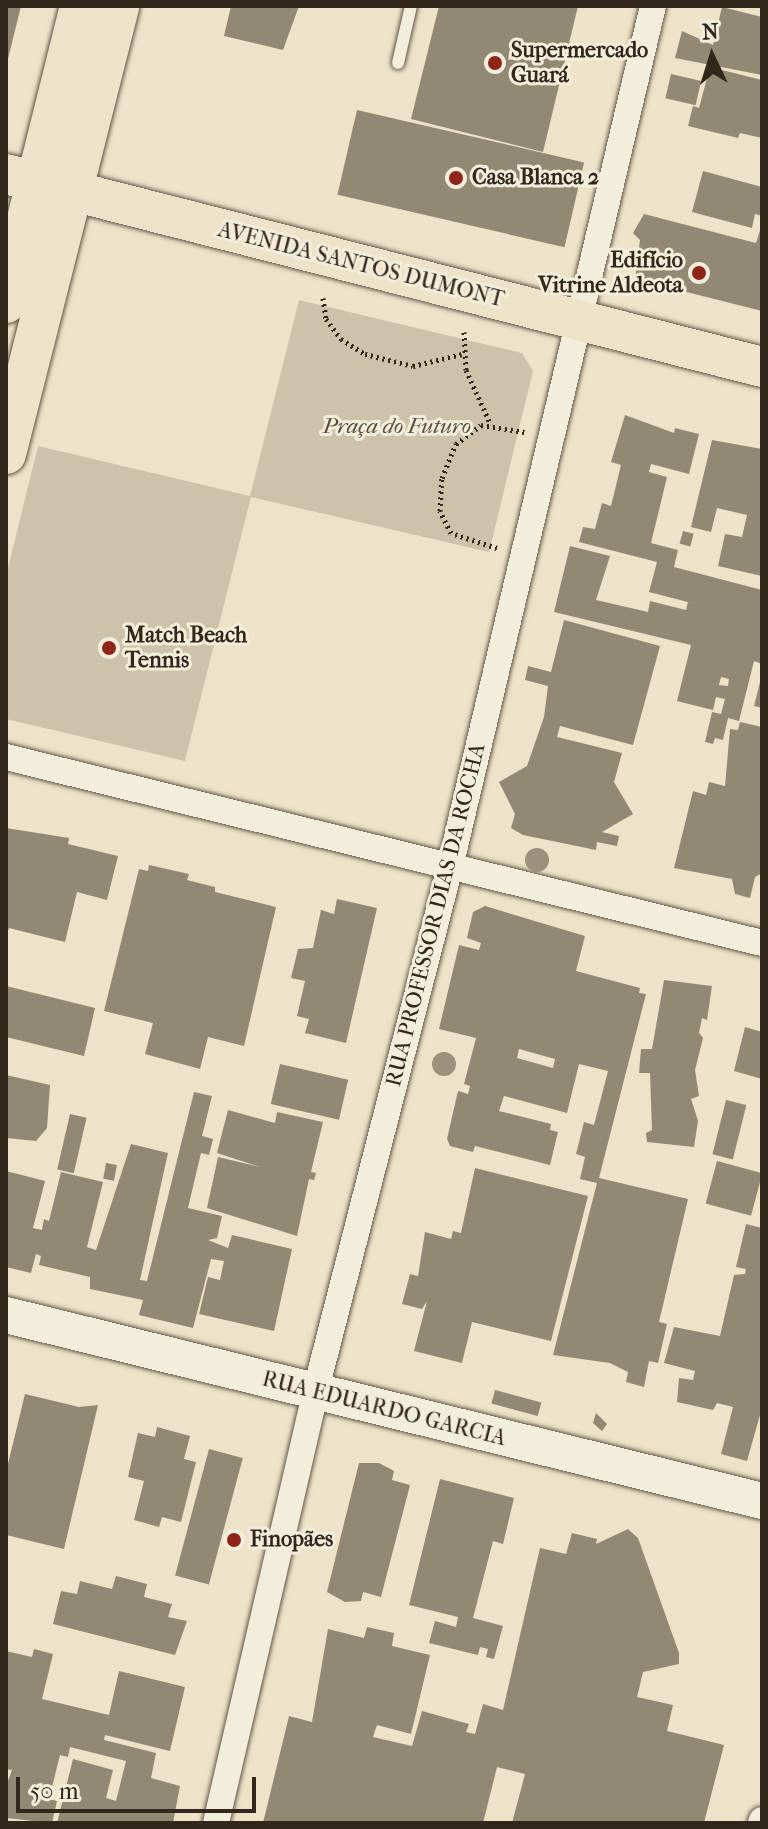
<!DOCTYPE html>
<html>
<head>
<meta charset="utf-8">
<style>
  body { margin:0 }
  #map { position:relative; width:768px; height:1829px; overflow:hidden; background:#ece3c8; font-family:"IM FELL French Canon",serif }
  div>[style] { position:absolute }
  [style*='--x'] { left:calc(var(--x)*1px); top:calc(var(--y)*1px); width:calc(var(--w)*1px); rotate:calc(var(--a)*1deg) }
  .green>* { inset:0; background:#ccc3aa }
  .building>* { inset:0; background:#928974; transform-origin:0 0 }
  .path>* { height:5px; margin-top:-2.5px; transform-origin:0; background:repeating-linear-gradient(90deg,#31271a 0 2px,transparent 0 6px) }
  .roads { filter:drop-shadow(0 0 2px #605646) drop-shadow(0 0 2px #605646) }
  .lane>* { height:12px; margin:-6px; padding:0 6px; transform-origin:6px; border-radius:6px; background:#f3eddb }
  .street>* { height:26px; margin:-13px; padding:0 13px; transform-origin:13px; border-radius:13px; background:#f3eddb }
  .secondary>* { height:36px; margin:-18px; padding:0 18px; transform-origin:18px; border-radius:18px; background:#f3eddb }
  .primary>* { height:40px; margin:-20px; padding:0 20px; transform-origin:20px; border-radius:20px; background:#ece3c8 }
  .trees>* { width:24px; height:24px; margin:-12px; border-radius:50%; background:#9b917c }
  .dots>* { width:22px; height:22px; translate:-50% -50%; box-sizing:border-box; border:4px solid #f3eddb; border-radius:50% }
  span { translate:-50% -50%; white-space:nowrap; text-align:center; line-height:1.15; -webkit-text-stroke:6px #f3eddb; paint-order:stroke }
  .poi-label { font-size:22px; color:#31271a; font-weight:700 }
  .left { translate:0 -50%; text-align:left }
  .right { translate:-100% -50%; text-align:right }
  .street-label { font-size:22px; color:#31271a }
  .park-label { font-size:22px; color:#584e3e; font-style:italic }
  .frame { position:absolute; inset:0; border:8px solid #31271a; pointer-events:none }
  .north { position:absolute; left:672px; top:16px; width:80px; height:80px; -webkit-text-stroke:6px #f3eddb; paint-order:stroke; rotate:356deg; font-size:22px; font-weight:700; line-height:32px; text-align:center; color:#31271a }
  .north::after { content:''; display:block; margin:auto; width:28px; height:36px; background:#31271a; clip-path:polygon(50% 0,100% 100%,50% 72%,0 100%) }
  .scale { position:absolute; left:16px; top:1777px; width:240px; height:36px; box-sizing:border-box; border:4px solid #31271a; border-top:0; padding-left:10px; font-size:24px; line-height:28px; white-space:nowrap; color:#31271a; -webkit-text-stroke:6px #f3eddb; paint-order:stroke }
</style>
</head>
<body>
<div id="map">
  <div class="green">
    <div style="clip-path:polygon(299px 300px,522px 353px,533px 371px,489px 552px,251px 497px,185px 761px,6px 719px,6px 576px,38px 446px,250px 496px)"></div>
  </div>
  <div class="building">
    <div style="clip-path:polygon(6px 6px,21px 6px,7px 63px,6px 63px)"></div>
    <div style="clip-path:polygon(231px 6px,299px 6px,283px 50px,224px 36px)"></div>
    <div style="clip-path:polygon(439px 6px,578px 6px,543px 152px,411px 119px)"></div>
    <div style="clip-path:polygon(722px 7px,762px 17px,762px 75px,675px 58px,682px 31px,713px 45px)"></div>
    <div style="clip-path:polygon(710px 67px,762px 80px,762px 138px,740px 133px,738px 138px,688px 126px,693px 106px,699px 108px)"></div>
    <div style="left:671px;top:74px;width:31px;height:25px;rotate:13deg"></div>
    <div style="left:357px;top:110px;width:233px;height:87px;rotate:13deg"></div>
    <div style="clip-path:polygon(703px 171px,762px 187px,762px 216px,755px 214px,752px 228px,692px 212px)"></div>
    <div style="clip-path:polygon(644px 214px,756px 243px,762px 224px,762px 311px,635px 279px,640px 240px,633px 233px)"></div>
    <div style="clip-path:polygon(evenodd,625px 415px,674px 433px,675px 428px,699px 434px,689px 474px,651px 464px,649px 472px,667px 477px,651px 543px,678px 550px,674px 567px,762px 590px,762px 664px,754px 661px,739px 721px,728px 718px,723px 740px,715px 738px,713px 744px,705px 742px,712px 712px,721px 714px,725px 699px,716px 697px,713px 710px,677px 701px,691px 645px,554px 612px,570px 546px,610px 556px,596px 600px,648px 612px,650px 601px,686px 610px,688px 602px,711px 608px,649px 592px,657px 562px,579px 542px,583px 527px,595px 529px,602px 503px,611px 506px,621px 465px,611px 462px,625px 415px,721px 677px,729px 679px,728px 686px,719px 685px,721px 677px)"></div>
    <div style="clip-path:polygon(712px 440px,762px 449px,762px 576px,718px 566px,725px 534px,742px 537px,747px 515px,717px 508px,711px 532px,691px 527px)"></div>
    <div style="left:683px;top:531px;width:11px;height:13px;rotate:15deg"></div>
    <div style="clip-path:polygon(564px 620px,660px 646px,633px 745px,560px 726px,557px 737px,622px 753px,614px 782px,633px 814px,602px 832px,619px 836px,617px 846px,597px 842px,596px 850px,523px 835px,511px 828px,515px 814px,499px 782px,527px 766px,544px 717px,548px 686px,525px 680px,528px 666px,551px 672px)"></div>
    <div style="clip-path:polygon(761px 678px,762px 678px,762px 708px,754px 706px)"></div>
    <div style="clip-path:polygon(740px 722px,762px 727px,762px 873px,755px 877px,750px 898px,735px 894px,732px 879px,674px 868px,693px 791px,706px 795px,709px 782px,725px 786px,730px 729px,738px 730px)"></div>
    <div style="clip-path:polygon(6px 828px,69px 838px,68px 844px,118px 856px,107px 900px,77px 892px,65px 942px,9px 928px,6px 937px)"></div>
    <div style="clip-path:polygon(149px 865px,189px 874px,187px 880px,215px 887px,215px 892px,276px 907px,244px 1046px,208px 1037px,200px 1069px,145px 1054px,153px 1023px,104px 1011px,139px 869px,148px 871px)"></div>
    <div style="clip-path:polygon(337px 899px,377px 908px,346px 1043px,305px 1033px,309px 1019px,297px 1016px,305px 981px,291px 978px,298px 949px,313px 948px,321px 910px,334px 914px)"></div>
    <div style="clip-path:polygon(evenodd,485px 906px,585px 936px,576px 971px,640px 988px,639px 993px,646px 994px,599px 1178px,688px 1199px,659px 1322px,667px 1324px,658px 1363px,649px 1361px,644px 1387px,626px 1382px,628px 1372px,610px 1363px,553px 1355px,597px 1183px,580px 1179px,585px 1157px,576px 1154px,584px 1122px,594px 1125px,608px 1071px,579px 1064px,567px 1113px,504px 1096px,499px 1111px,551px 1124px,550px 1130px,558px 1132px,550px 1165px,475px 1146px,473px 1152px,450px 1146px,447px 1139px,458px 1091px,468px 1094px,470px 1086px,464px 1084px,476px 1038px,439px 1029px,459px 945px,479px 950px,481px 943px,467px 938px,473px 912px,485px 906px,519px 1049px,555px 1059px,553px 1068px,517px 1058px,519px 1049px)"></div>
    <div style="clip-path:polygon(664px 980px,712px 986px,707px 1020px,702px 1018px,699px 1033px,703px 1038px,695px 1070px,699px 1096px,691px 1099px,698px 1121px,694px 1147px,647px 1142px,646px 1133px,652px 1130px,650px 1073px,639px 1073px,641px 1049px,652px 1049px)"></div>
    <div style="clip-path:polygon(6px 986px,95px 1008px,84px 1056px,6px 1037px)"></div>
    <div style="clip-path:polygon(745px 1027px,762px 1032px,762px 1079px,734px 1071px)"></div>
    <div style="left:280px;top:1064px;width:70px;height:41px;rotate:13deg"></div>
    <div style="clip-path:polygon(6px 1075px,50px 1085px,47px 1128px,36px 1141px,6px 1138px)"></div>
    <div style="clip-path:polygon(194px 1092px,212px 1096px,202px 1136px,213px 1139px,209px 1155px,201px 1153px,188px 1208px,222px 1216px,217px 1238px,208px 1240px,228px 1248px,232px 1235px,292px 1249px,274px 1331px,199px 1314px,208px 1277px,220px 1280px,224px 1261px,211px 1259px,193px 1328px,139px 1315px,143px 1300px,90px 1289px,90px 1277px,39px 1265px,41px 1256px,36px 1254px,31px 1273px,6px 1267px,6px 1171px,45px 1181px,33px 1228px,42px 1230px,44px 1219px,49px 1221px,61px 1172px,103px 1182px,87px 1247px,96px 1250px,131px 1144px,168px 1153px,140px 1280px,147px 1281px)"></div>
    <div style="left:726px;top:1100px;width:21px;height:56px;rotate:14deg"></div>
    <div style="clip-path:polygon(228px 1110px,275px 1123px,277px 1112px,323px 1122px,311px 1172px,316px 1173px,314px 1180px,309px 1179px,297px 1236px,207px 1208px,218px 1157px,260px 1167px,217px 1153px)"></div>
    <div style="left:70px;top:1114px;width:17px;height:57px;rotate:13deg"></div>
    <div style="left:717px;top:1161px;width:47px;height:44px;rotate:15deg"></div>
    <div style="left:106px;top:1163px;width:11px;height:16px;rotate:10deg"></div>
    <div style="clip-path:polygon(475px 1168px,588px 1196px,551px 1341px,472px 1322px,462px 1363px,414px 1351px,427px 1301px,422px 1309px,402px 1304px,410px 1274px,418px 1276px,425px 1232px,451px 1239px,453px 1231px,461px 1233px)"></div>
    <div style="clip-path:polygon(746px 1224px,762px 1228px,762px 1408px,747px 1461px,721px 1454px,733px 1407px,717px 1403px,713px 1410px,677px 1402px,679px 1378px,693px 1380px,695px 1371px,664px 1363px,674px 1327px,720px 1336px,734px 1275px,745px 1274px,746px 1269px,736px 1267px)"></div>
    <div style="left:495px;top:1390px;width:48px;height:14px;rotate:15deg"></div>
    <div style="clip-path:polygon(25px 1394px,79px 1407px,98px 1405px,64px 1549px,6px 1535px,6px 1472px)"></div>
    <div style="clip-path:polygon(596px 1413px,607px 1424px,602px 1431px,593px 1423px)"></div>
    <div style="clip-path:polygon(157px 1427px,190px 1436px,184px 1459px,196px 1462px,181px 1522px,162px 1517px,159px 1527px,134px 1520px,144px 1481px,128px 1477px,138px 1433px,155px 1437px)"></div>
    <div style="left:209px;top:1449px;width:35px;height:131px;rotate:15deg"></div>
    <div style="clip-path:polygon(359px 1463px,379px 1463px,394px 1471px,392px 1480px,410px 1485px,381px 1597px,363px 1592px,361px 1601px,345px 1602px,327px 1592px)"></div>
    <div style="clip-path:polygon(440px 1479px,514px 1498px,503px 1544px,493px 1541px,473px 1618px,503px 1626px,494px 1659px,486px 1657px,488px 1649px,480px 1647px,478px 1655px,429px 1643px,435px 1621px,456px 1627px,458px 1617px,409px 1605px)"></div>
    <div style="clip-path:polygon(628px 1529px,638px 1538px,679px 1653px,679px 1664px,643px 1672px,637px 1697px,673px 1705px,667px 1731px,724px 1745px,704px 1823px,512px 1823px,525px 1774px,497px 1767px,483px 1823px,263px 1823px,289px 1716px,312px 1722px,328px 1629px,364px 1638px,367px 1627px,394px 1633px,392px 1646px,430px 1655px,411px 1734px,377px 1725px,373px 1737px,412px 1746px,422px 1711px,469px 1724px,466px 1732px,475px 1734px,483px 1704px,503px 1710px,540px 1548px,566px 1554px,572px 1533px,597px 1539px,596px 1544px)"></div>
    <div style="clip-path:polygon(116px 1576px,147px 1584px,144px 1597px,172px 1604px,168px 1617px,187px 1621px,175px 1655px,53px 1624px,61px 1591px,77px 1594px,80px 1581px,112px 1589px)"></div>
    <div style="clip-path:polygon(34px 1649px,53px 1654px,42px 1699px,109px 1715px,119px 1671px,185px 1687px,170px 1751px,105px 1735px,104px 1740px,156px 1753px,151px 1778px,180px 1786px,173px 1823px,57px 1823px,73px 1759px,113px 1770px,106px 1798px,116px 1801px,126px 1761px,70px 1747px,68px 1757px,60px 1755px,49px 1799px,57px 1801px,52px 1823px,6px 1818px,6px 1786px,12px 1770px,6px 1769px,6px 1651px,32px 1657px)"></div>
  </div>
  <div class="path">
    <div style="--x:323;--y:298;--w:21;--a:82"></div>
    <div style="--x:326;--y:319;--w:25;--a:53"></div>
    <div style="--x:341;--y:339;--w:28;--a:32"></div>
    <div style="--x:365;--y:354;--w:49;--a:14"></div>
    <div style="--x:413;--y:366;--w:50;--a:-13.8"></div>
    <div style="--x:464;--y:332;--w:38;--a:87"></div>
    <div style="--x:466;--y:370;--w:60;--a:65.6"></div>
    <div style="--x:497;--y:548;--w:48;--a:-161.9"></div>
    <div style="--x:451;--y:533;--w:25;--a:-117"></div>
    <div style="--x:440;--y:511;--w:33;--a:-87"></div>
    <div style="--x:442;--y:478;--w:37;--a:-68"></div>
    <div style="--x:456;--y:444;--w:31;--a:-37"></div>
    <div style="--x:481;--y:425;--w:44;--a:9.2"></div>
  </div>
  <div class="roads">
    <div class="lane">
      <div style="--x:398;--y:63;--w:58;--a:-77.2"></div>
    </div>
    <div class="street">
      <div style="--x:6;--y:757;--w:779;--a:13.82"></div>
      <div style="--x:216;--y:1823;--w:441;--a:-77"></div>
      <div style="--x:315;--y:1393;--w:547;--a:-75.61"></div>
      <div style="--x:451;--y:863;--w:880;--a:-76.74"></div>
      <div style="--x:761;--y:1823;--w:3;--a:-72"></div>
    </div>
    <div class="secondary">
      <div style="--x:6;--y:1315;--w:779;--a:13.82"></div>
    </div>
    <div class="primary">
      <div style="--x:6;--y:174;--w:780;--a:14.32"></div>
      <div style="--x:6;--y:303;--w:306;--a:-76"></div>
      <div style="--x:6;--y:454;--w:462;--a:-75.8"></div>
    </div>
  </div>
  <div class="trees">
    <div style="left:537px;top:860px"></div>
    <div style="left:444px;top:1064px"></div>
  </div>
  <div class="dots">
    <div style="left:495px;top:63px;background:#8f2418"></div>
    <div style="left:456px;top:178px;background:#8f2418"></div>
    <div style="left:699px;top:273px;background:#8f2418"></div>
    <div style="left:109px;top:648px;background:#8f2418"></div>
    <div style="left:234px;top:1540px;background:#8f2418"></div>
  </div>
  <div class="poi-label">
    <span class="left" style="left:511px;top:63px">Supermercado<br>Guará</span>
    <span class="left" style="left:472px;top:178px">Casa Blanca 2</span>
    <span class="right" style="left:683px;top:273px">Edifício<br>Vitrine Aldeota</span>
    <span class="left" style="left:125px;top:648px">Match Beach<br>Tennis</span>
    <span class="left" style="left:250px;top:1540px">Finopães</span>
  </div>
  <div class="street-label">
    <span style="left:361px;top:265px;rotate:14deg">AVENIDA SANTOS DUMONT</span>
    <span style="left:436px;top:915px;rotate:-76deg">RUA PROFESSOR DIAS DA ROCHA</span>
    <span style="left:384px;top:1409px;rotate:14deg">RUA EDUARDO GARCIA</span>
  </div>
  <div class="park-label">
    <span style="left:397px;top:427px">Praça do Futuro</span>
  </div>
  <div class="frame"></div>
  <div class="north">N</div>
  <div class="scale">50 m</div>
</div>
</body>
</html>
